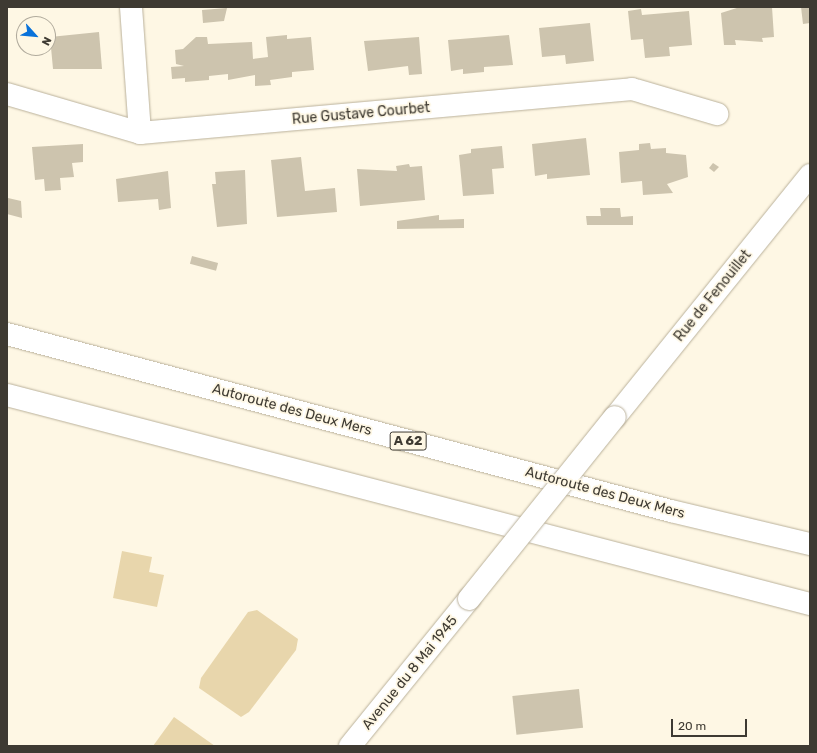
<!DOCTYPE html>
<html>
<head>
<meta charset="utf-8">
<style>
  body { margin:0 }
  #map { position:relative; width:817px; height:753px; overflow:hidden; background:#fef7e4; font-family:Rubik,sans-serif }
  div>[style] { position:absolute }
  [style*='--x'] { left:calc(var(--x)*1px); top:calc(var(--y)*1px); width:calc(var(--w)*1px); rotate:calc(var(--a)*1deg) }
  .green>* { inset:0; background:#e8d6ac }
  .building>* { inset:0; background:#cdc4ae; transform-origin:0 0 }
  .roads { filter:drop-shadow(0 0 1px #bab19b) drop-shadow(0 0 1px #bab19b) }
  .street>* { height:22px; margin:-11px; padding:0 11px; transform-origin:11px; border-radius:11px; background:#fff }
  .secondary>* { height:22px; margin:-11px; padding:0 11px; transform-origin:11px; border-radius:11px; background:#fff }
  .highway>* { height:22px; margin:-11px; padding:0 11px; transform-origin:11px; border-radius:11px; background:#fff }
  .bridges { filter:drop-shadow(0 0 1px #bab19b) drop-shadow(0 0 1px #bab19b) }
  .secondary-bridge>* { height:22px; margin:-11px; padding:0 11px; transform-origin:11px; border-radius:11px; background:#fff }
  span { translate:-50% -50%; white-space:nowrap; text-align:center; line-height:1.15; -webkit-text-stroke:3.5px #fef7e4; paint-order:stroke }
  .shield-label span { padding:1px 3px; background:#fef7e4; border:1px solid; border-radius:3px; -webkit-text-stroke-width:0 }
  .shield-label { font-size:13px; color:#3e3a32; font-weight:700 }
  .street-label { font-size:14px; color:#3e3a32 }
  .frame { position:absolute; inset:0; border:8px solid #3e3a32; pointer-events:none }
  .north { position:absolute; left:16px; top:16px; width:40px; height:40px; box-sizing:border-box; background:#fef7e4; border:1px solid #b1ab9d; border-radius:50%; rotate:117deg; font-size:11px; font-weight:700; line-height:16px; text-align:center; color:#3e3a32 }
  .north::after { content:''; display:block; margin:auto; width:14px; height:18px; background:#0972da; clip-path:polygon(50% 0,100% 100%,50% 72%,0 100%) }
  .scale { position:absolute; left:671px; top:719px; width:76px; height:18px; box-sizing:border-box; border:2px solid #3e3a32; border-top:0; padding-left:5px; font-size:12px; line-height:14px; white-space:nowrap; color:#3e3a32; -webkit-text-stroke:3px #fef7e4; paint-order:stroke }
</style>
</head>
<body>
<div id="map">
  <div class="green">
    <div style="clip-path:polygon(122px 551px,152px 557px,149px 572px,164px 575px,157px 607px,113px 598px)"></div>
    <div style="clip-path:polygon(257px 610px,298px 639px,296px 650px,249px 712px,241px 717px,199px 688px,201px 678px,248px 612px)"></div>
    <div style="clip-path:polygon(174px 717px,215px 746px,153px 746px)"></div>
  </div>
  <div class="building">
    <div style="clip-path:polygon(740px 7px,772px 7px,774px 37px,762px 38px,763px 42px,735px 40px,736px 45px,724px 45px,721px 13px)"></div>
    <div style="clip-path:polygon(801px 7px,810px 7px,810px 23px,803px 24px)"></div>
    <div style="clip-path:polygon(227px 8px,224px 21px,203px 23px,202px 10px)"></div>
    <div style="clip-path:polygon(641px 9px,642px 15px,689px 11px,692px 45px,669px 47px,670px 56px,645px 58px,643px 39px,631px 40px,628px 11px)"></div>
    <div style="clip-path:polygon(590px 23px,594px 61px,566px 64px,565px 55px,542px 57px,539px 28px)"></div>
    <div style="clip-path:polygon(99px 32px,102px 69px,53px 69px,50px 37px)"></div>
    <div style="clip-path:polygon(287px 35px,287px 39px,311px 37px,314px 70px,292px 72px,292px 77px,270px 80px,271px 85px,255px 86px,255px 75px,228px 80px,228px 74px,209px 76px,209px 80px,185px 82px,185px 78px,172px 79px,171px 67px,184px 66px,176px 64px,175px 50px,183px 49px,196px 37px,207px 37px,208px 44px,252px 42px,253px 59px,268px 57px,266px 37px)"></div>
    <div style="clip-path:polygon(509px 35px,513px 65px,484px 67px,484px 72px,463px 74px,463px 69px,451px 71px,448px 40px)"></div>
    <div style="clip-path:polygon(419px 37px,422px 74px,409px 75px,408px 66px,368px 71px,364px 41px)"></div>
    <div style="clip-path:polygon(586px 138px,590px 175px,547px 179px,547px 174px,535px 176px,532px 144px)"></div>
    <div style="clip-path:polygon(650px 143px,651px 149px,666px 148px,666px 153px,686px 155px,688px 177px,667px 184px,673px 193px,643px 195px,642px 181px,621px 183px,619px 152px,639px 150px,639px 144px)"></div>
    <div style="clip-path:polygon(83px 144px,83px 162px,72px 163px,74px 177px,60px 178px,61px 190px,45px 191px,44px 179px,35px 180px,32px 147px)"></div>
    <div style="clip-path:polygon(502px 146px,504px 168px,492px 169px,494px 194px,463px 196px,459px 155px,471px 153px,471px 149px)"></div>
    <div style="clip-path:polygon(301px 157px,305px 191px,335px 188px,337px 212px,277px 217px,271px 160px)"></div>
    <div style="clip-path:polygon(713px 163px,719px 167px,714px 172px,709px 168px)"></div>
    <div style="clip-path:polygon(409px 164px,410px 167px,422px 166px,425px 200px,360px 206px,357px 169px,397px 171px,396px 166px)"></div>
    <div style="clip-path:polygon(245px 170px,247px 224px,217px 227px,212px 184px,216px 184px,215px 172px)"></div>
    <div style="clip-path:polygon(168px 171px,171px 208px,159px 210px,158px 199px,118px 202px,116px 179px)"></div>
    <div style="clip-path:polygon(8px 198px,21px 201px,22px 218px,7px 214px)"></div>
    <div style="clip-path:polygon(600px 208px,620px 208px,621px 217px,633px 216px,633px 225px,587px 225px,586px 216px,601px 216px)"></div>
    <div style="clip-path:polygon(439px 215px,439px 220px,464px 219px,464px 228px,397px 229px,397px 221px)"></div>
    <div style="left:192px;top:256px;width:27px;height:8px;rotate:15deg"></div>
    <div style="left:579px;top:689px;width:39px;height:67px;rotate:84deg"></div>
  </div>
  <div class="roads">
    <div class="street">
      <div style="--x:131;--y:7;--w:126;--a:85.9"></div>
      <div style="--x:7;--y:94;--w:139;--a:16.3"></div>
      <div style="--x:140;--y:133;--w:494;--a:-5.1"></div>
      <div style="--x:632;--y:89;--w:89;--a:16.4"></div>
    </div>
    <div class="secondary">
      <div style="--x:615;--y:417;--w:311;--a:-51.1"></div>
      <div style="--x:350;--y:746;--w:189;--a:-51"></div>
    </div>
    <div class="highway">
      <div style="--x:7;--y:334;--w:687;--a:14.93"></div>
      <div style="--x:671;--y:511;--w:143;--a:13.4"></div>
      <div style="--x:7;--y:395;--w:830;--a:14.59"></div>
    </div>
  </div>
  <div class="bridges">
    <div class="secondary-bridge">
      <div style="--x:469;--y:599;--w:233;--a:-51.3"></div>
    </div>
  </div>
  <div class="shield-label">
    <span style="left:408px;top:441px">A 62</span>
  </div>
  <div class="street-label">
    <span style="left:361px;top:114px;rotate:-5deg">Rue Gustave Courbet</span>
    <span style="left:713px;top:296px;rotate:-51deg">Rue de Fenouillet</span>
    <span style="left:292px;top:410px;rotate:15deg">Autoroute des Deux Mers</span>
    <span style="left:605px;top:493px;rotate:15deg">Autoroute des Deux Mers</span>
    <span style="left:410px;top:673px;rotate:-51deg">Avenue du 8 Mai 1945</span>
  </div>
  <div class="frame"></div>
  <div class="north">N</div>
  <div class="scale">20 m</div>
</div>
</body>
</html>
